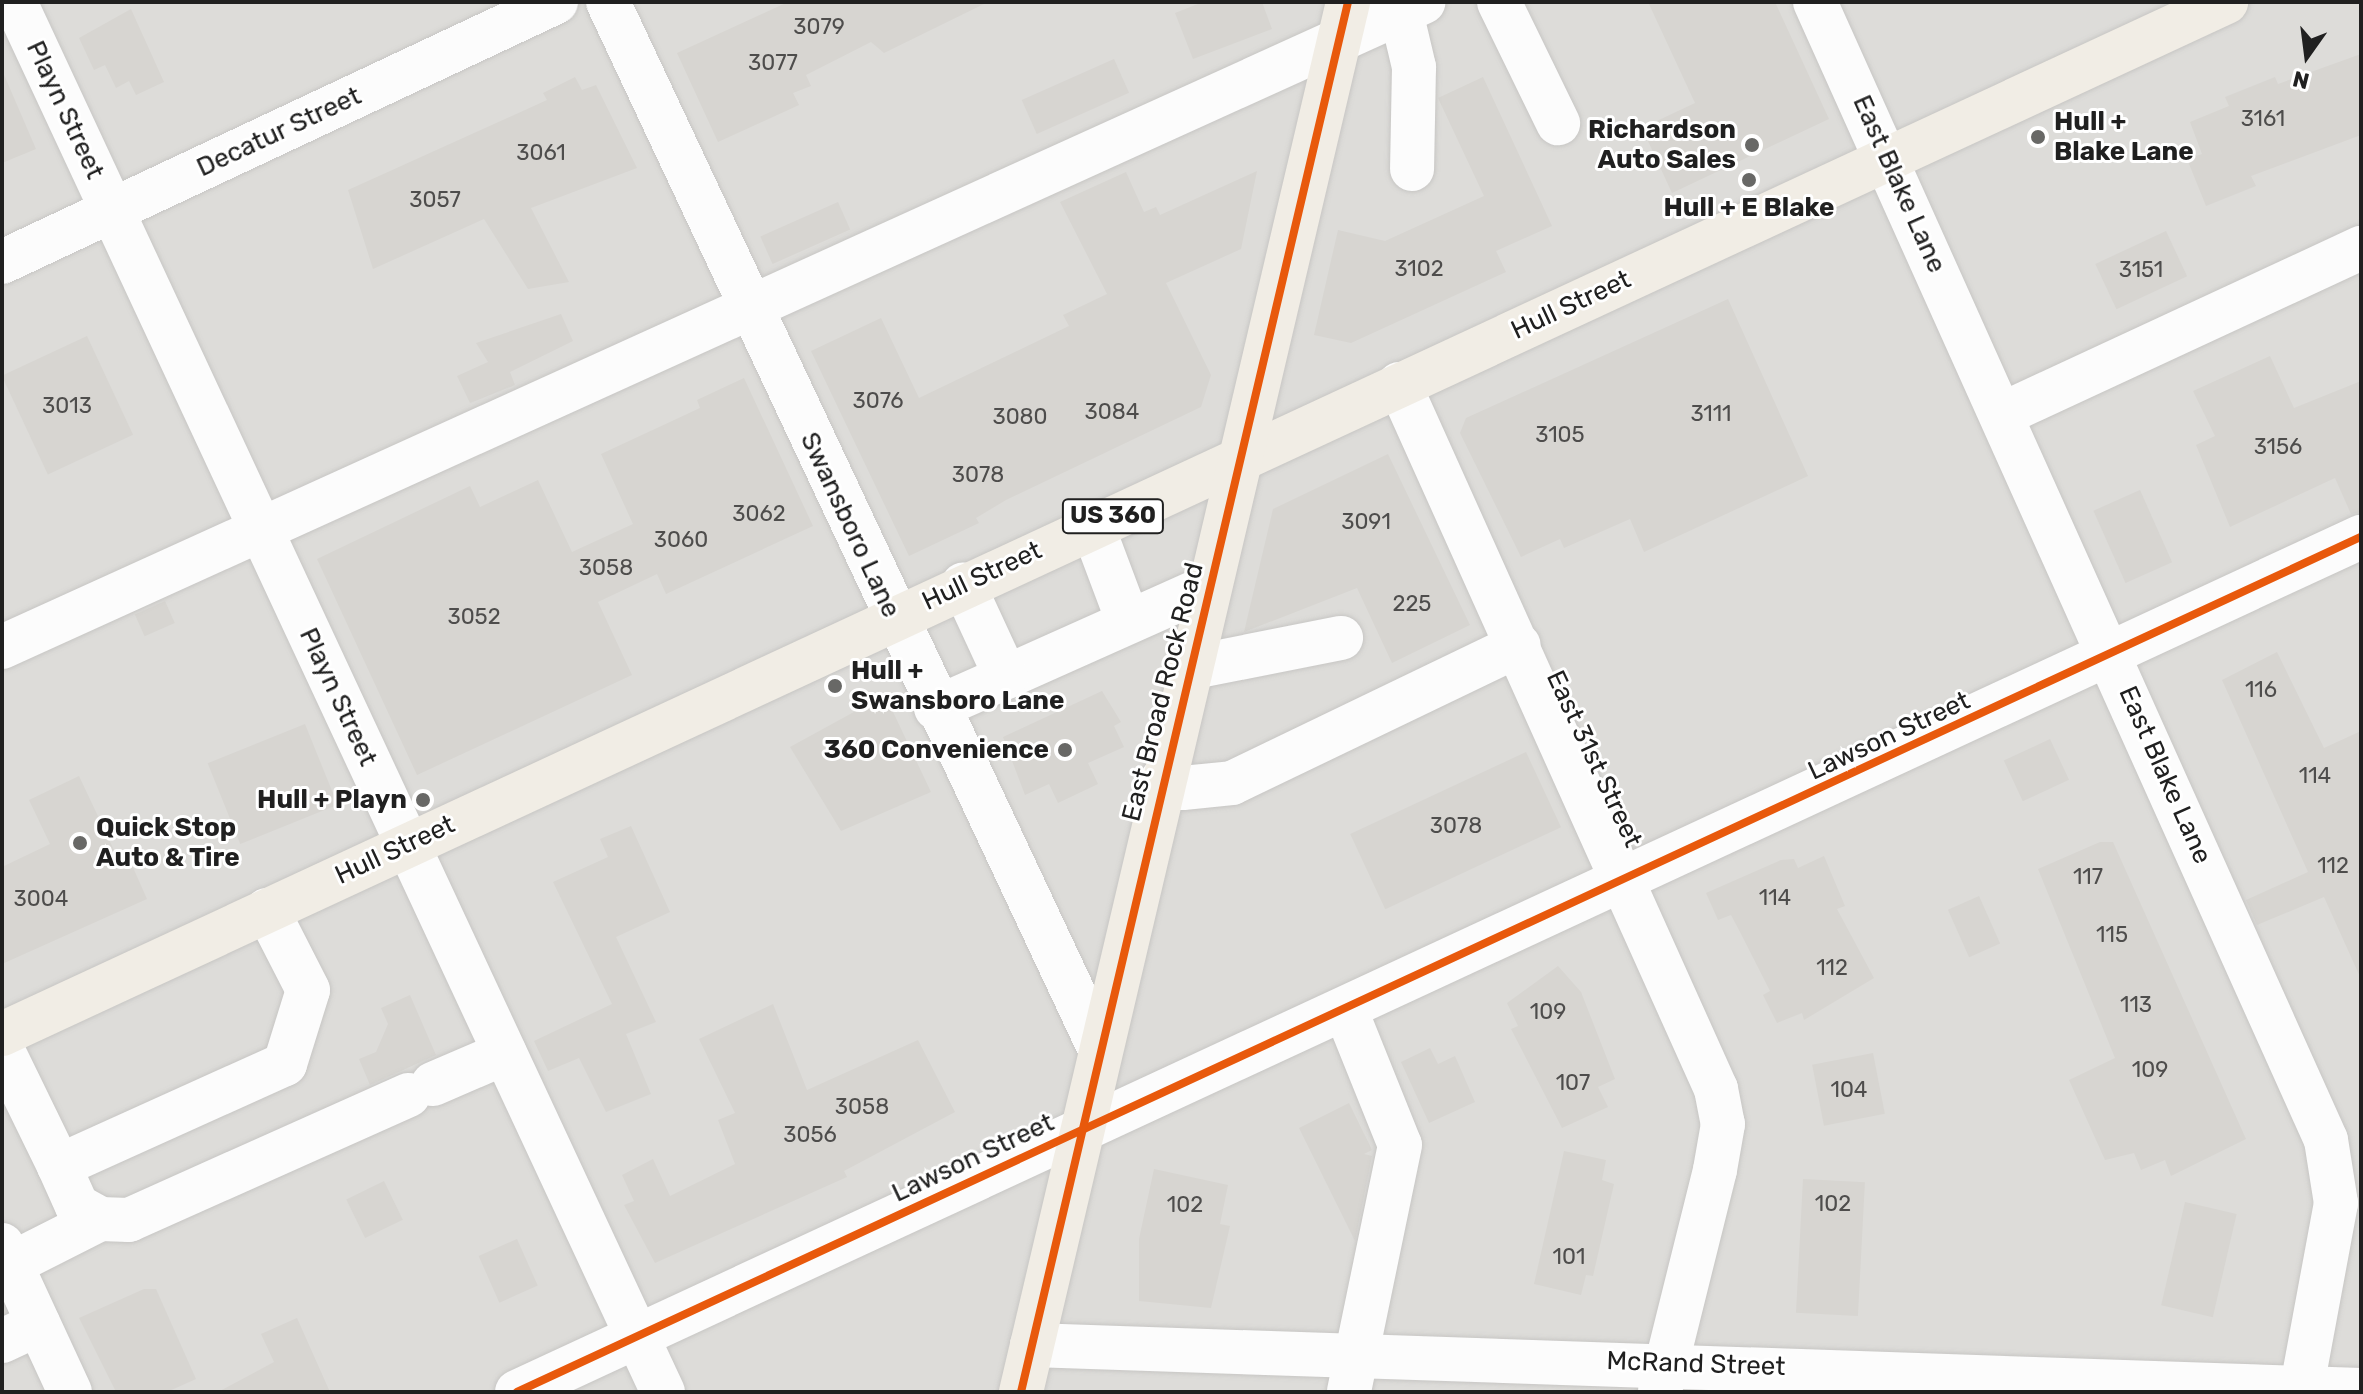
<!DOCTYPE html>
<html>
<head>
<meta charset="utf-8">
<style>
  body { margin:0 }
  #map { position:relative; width:2363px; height:1394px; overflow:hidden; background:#eeede8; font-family:Rubik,sans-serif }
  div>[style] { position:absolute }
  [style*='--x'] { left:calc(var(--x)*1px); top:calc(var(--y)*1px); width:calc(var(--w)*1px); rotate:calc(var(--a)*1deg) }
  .residential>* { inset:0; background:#dddcd9; transform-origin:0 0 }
  .building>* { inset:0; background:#d7d5d1; transform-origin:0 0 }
  .roads { filter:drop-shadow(0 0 2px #c7c6c4) drop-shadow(0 0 2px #c7c6c4) }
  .minor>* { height:44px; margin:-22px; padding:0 22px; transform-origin:22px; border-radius:22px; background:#fcfcfc }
  .major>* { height:44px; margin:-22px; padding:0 22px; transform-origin:22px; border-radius:22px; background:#f1ede5 }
  .cycleway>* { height:8px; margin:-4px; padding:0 4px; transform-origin:4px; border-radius:4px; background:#e8590c }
  .dots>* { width:22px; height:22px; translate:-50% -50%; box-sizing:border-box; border:4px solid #fff; border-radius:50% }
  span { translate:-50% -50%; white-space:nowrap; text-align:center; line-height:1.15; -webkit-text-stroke:6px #fff; paint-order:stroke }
  .number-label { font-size:22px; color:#4e4d4c }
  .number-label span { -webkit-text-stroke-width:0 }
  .shield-label span { padding:2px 6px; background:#fff; border:2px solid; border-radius:6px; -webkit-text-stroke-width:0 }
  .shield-label { font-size:24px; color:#202020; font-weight:700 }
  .street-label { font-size:26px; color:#202020 }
  .poi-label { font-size:26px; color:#202020; font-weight:700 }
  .left { translate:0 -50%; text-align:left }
  .right { translate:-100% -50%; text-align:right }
  .frame { position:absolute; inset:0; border:4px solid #202020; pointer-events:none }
  .north { position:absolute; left:2267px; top:16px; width:80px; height:80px; -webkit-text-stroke:6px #fff; paint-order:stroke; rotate:194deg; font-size:22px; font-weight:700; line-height:32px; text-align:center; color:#202020 }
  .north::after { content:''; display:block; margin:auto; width:28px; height:36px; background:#202020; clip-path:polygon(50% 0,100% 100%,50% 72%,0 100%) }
</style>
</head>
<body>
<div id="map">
  <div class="residential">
    <div style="left:2px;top:2px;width:2359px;height:1390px"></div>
  </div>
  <div class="building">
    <div style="clip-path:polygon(788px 2px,988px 2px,884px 53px,871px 42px,806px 75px,811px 86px,793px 93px,799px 105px,718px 142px,677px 53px)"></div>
    <div style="clip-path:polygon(1203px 2px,1262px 2px,1272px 29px,1193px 59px,1175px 13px)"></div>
    <div style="clip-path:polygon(1648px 2px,1775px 2px,1829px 119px,1672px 193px,1642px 128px,1695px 103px)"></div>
    <div style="clip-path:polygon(131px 9px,164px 82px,136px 95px,129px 81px,116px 88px,105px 65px,94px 70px,79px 38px)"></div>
    <div style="clip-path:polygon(2361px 54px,2361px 135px,2251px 176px,2256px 186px,2206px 206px,2187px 159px,2202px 154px,2190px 122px,2229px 106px,2225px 97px,2275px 77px,2278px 84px)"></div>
    <div style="left:1114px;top:59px;width:37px;height:101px;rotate:66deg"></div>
    <div style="clip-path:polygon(2px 70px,36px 149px,2px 163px)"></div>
    <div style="clip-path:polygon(575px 77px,582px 90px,596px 85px,637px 168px,531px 208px,569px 282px,528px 289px,484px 219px,373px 269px,348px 190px,547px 100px,543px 93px)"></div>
    <div style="clip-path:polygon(1483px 77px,1552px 226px,1496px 251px,1506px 272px,1351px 343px,1314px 335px,1338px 230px,1385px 241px,1484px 196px,1438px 98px)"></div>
    <div style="clip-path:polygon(1257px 171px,1241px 249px,1166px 283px,1211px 375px,1201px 407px,1006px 500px,976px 518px,979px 523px,909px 556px,811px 351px,881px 318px,919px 398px,1069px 326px,1063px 315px,1107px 294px,1060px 202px,1126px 172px,1144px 212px,1156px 207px,1160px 215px)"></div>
    <div style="left:838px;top:202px;width:30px;height:85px;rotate:66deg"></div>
    <div style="left:2166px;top:231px;width:50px;height:78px;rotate:65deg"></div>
    <div style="clip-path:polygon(1728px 299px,1808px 476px,1644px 552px,1630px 519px,1564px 548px,1560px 539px,1521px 557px,1460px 433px,1466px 418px)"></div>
    <div style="clip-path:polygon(561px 314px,573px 341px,510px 372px,515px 385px,470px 403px,457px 376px,488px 362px,476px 343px)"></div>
    <div style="left:87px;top:336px;width:109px;height:94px;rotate:65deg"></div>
    <div style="clip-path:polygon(2270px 356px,2294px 408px,2361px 381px,2361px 512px,2351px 514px,2335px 478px,2230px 527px,2196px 445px,2215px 436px,2193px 391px)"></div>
    <div style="clip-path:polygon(744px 378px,813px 526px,666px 594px,657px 574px,598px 602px,632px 675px,417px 775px,317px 559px,470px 486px,480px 507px,538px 480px,572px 552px,633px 524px,601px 454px,700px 408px,697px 400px)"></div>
    <div style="clip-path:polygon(1388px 454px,1470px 625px,1392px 663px,1357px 588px,1244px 632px,1273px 509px)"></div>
    <div style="left:2140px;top:490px;width:79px;height:51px;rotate:66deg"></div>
    <div style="left:165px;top:601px;width:24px;height:33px;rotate:66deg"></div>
    <div style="clip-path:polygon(2277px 652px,2324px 748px,2361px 731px,2361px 979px,2324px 897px,2257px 925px,2246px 900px,2308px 872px,2222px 680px)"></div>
    <div style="clip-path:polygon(1102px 691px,1121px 722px,1114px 726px,1124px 747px,1088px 763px,1098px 784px,1058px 803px,1049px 784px,1025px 795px,1003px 737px)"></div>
    <div style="clip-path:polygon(885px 695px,931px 792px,841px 831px,790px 747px)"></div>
    <div style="left:305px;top:724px;width:87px;height:105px;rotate:68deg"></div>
    <div style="left:2050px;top:739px;width:45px;height:51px;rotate:65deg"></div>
    <div style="left:1526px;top:752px;width:83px;height:194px;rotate:65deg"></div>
    <div style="clip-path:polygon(79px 776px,122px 867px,131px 863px,147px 899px,2px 964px,2px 867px,50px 844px,29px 800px)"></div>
    <div style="clip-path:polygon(631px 826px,670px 912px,616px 937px,656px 1022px,626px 1034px,651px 1094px,606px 1112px,579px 1058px,548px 1071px,534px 1041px,612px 1004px,553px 882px,608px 857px,600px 839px)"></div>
    <div style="clip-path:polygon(2100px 842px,2113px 842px,2246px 1139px,2171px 1176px,2165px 1160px,2141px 1170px,2134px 1153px,2105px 1160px,2069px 1080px,2115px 1058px,2038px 869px)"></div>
    <div style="clip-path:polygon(1824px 856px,1845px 906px,1837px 909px,1874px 978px,1804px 1020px,1802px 1013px,1777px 1023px,1763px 995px,1770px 991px,1740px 932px,1731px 915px,1718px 920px,1706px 893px,1781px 860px,1794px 859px,1798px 868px)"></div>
    <div style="left:1979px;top:896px;width:52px;height:34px;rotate:66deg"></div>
    <div style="clip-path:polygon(1558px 966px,1581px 992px,1615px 1079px,1598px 1087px,1608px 1107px,1562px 1128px,1511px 1029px,1518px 1026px,1507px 1003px)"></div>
    <div style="clip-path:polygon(410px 995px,436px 1055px,370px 1085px,359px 1059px,376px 1052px,388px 1024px,381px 1008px)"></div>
    <div style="clip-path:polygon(773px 1004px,807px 1090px,918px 1040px,955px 1112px,844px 1171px,847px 1177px,655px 1263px,624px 1205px,634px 1201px,622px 1175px,653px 1159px,670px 1196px,735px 1164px,718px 1120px,735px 1113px,699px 1039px)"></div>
    <div style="clip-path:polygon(1430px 1048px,1438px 1064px,1455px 1056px,1475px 1102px,1429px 1123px,1401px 1062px)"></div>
    <div style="left:1873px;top:1053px;width:62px;height:62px;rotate:79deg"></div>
    <div style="clip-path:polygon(1349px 1103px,1372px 1150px,1364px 1154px,1372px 1156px,1355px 1241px,1299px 1128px)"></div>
    <div style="clip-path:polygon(1564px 1151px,1606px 1160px,1602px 1180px,1614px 1184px,1593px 1276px,1586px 1275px,1581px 1295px,1534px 1284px)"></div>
    <div style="clip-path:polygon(1154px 1169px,1228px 1185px,1220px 1224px,1230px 1226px,1211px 1308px,1139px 1301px,1139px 1239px)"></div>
    <div style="left:1803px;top:1179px;width:62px;height:134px;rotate:3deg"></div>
    <div style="left:384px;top:1181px;width:43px;height:42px;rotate:64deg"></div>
    <div style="left:2185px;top:1202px;width:53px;height:106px;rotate:13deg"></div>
    <div style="left:517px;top:1239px;width:51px;height:42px;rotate:66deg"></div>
    <div style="clip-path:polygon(144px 1289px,156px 1289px,196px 1379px,167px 1392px,116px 1392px,79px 1318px)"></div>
    <div style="clip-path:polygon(297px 1318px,330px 1392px,218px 1392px,274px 1362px,261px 1334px)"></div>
  </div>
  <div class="roads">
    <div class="minor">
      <div style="--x:15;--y:2;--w:1534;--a:65.01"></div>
      <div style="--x:608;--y:2;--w:1152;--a:64.84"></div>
      <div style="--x:1499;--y:2;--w:135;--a:64"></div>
      <div style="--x:1815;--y:2;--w:1247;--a:65.82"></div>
      <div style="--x:2326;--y:1140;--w:64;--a:81"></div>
      <div style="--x:2336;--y:1203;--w:192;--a:100.5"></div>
      <div style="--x:1401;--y:12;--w:57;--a:76.7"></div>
      <div style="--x:1414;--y:67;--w:102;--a:91.1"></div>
      <div style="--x:2;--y:262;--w:612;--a:-25.14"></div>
      <div style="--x:1399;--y:384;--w:773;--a:65.79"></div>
      <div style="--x:1716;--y:1089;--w:36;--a:79"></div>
      <div style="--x:1723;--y:1124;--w:47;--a:99.9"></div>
      <div style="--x:1715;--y:1170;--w:227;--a:104"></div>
      <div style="--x:2003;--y:414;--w:395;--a:-24.9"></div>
      <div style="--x:1092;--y:525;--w:103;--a:69.4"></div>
      <div style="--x:2;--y:647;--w:1561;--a:-24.41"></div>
      <div style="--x:1189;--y:668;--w:155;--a:-11.2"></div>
      <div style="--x:1006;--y:677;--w:222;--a:-24.1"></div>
      <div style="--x:936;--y:708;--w:77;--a:-23.9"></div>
      <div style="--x:1006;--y:677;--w:102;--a:-114.8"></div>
      <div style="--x:1162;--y:780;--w:22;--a:21"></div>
      <div style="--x:1183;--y:788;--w:49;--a:-5.8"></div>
      <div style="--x:1232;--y:783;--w:318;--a:-25.7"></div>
      <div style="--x:1346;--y:1011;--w:144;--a:68.1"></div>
      <div style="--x:1400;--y:1145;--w:252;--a:101.7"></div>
      <div style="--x:2;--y:1049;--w:130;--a:64"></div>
      <div style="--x:59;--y:1166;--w:248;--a:-24.3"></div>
      <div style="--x:285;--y:1064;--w:77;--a:-72.7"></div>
      <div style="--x:308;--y:990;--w:90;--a:-117.1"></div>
      <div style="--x:433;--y:1084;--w:78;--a:-23.3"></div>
      <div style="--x:59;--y:1166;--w:44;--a:65.8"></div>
      <div style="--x:77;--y:1206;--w:26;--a:29"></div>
      <div style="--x:100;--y:1219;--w:29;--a:2"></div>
      <div style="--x:129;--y:1220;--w:306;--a:-24.1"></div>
      <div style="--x:2;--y:1245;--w:162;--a:65.2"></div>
      <div style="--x:11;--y:1264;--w:100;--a:-26.8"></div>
      <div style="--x:2;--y:1341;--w:40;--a:-25"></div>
      <div style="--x:1032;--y:1345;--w:1330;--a:1.94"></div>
      <div style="--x:517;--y:1392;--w:2033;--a:-24.88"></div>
    </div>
    <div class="major">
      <div style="--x:2;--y:1034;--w:2452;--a:-24.89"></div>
      <div style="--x:1021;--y:1392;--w:1428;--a:-76.76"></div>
    </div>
  </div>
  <div class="cycleway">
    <div style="--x:517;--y:1392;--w:2033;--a:-24.88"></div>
    <div style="--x:1021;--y:1392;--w:1428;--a:-76.76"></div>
  </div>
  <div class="dots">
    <div style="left:2038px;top:137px;background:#686866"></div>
    <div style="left:1752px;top:145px;background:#686866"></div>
    <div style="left:1749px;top:180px;background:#686866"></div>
    <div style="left:835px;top:686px;background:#686866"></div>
    <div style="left:1065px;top:750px;background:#686866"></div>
    <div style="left:423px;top:800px;background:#686866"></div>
    <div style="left:80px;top:843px;background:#686866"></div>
  </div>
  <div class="number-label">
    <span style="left:819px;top:27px">3079</span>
    <span style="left:773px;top:63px">3077</span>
    <span style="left:2263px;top:119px">3161</span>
    <span style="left:541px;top:153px">3061</span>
    <span style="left:435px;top:200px">3057</span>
    <span style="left:1419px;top:269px">3102</span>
    <span style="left:2141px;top:270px">3151</span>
    <span style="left:878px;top:401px">3076</span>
    <span style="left:67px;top:406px">3013</span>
    <span style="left:1112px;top:412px">3084</span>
    <span style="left:1711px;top:414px">3111</span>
    <span style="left:1020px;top:417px">3080</span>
    <span style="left:1560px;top:435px">3105</span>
    <span style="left:2278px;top:447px">3156</span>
    <span style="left:978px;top:475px">3078</span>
    <span style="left:759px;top:514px">3062</span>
    <span style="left:1366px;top:522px">3091</span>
    <span style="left:681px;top:540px">3060</span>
    <span style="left:606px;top:568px">3058</span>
    <span style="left:1412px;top:604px">225</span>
    <span style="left:474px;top:617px">3052</span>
    <span style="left:2261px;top:690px">116</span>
    <span style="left:2315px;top:776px">114</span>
    <span style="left:1456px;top:826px">3078</span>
    <span style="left:2333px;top:866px">112</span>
    <span style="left:2088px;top:877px">117</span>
    <span style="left:1775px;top:898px">114</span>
    <span style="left:41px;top:899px">3004</span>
    <span style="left:2112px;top:935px">115</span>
    <span style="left:1832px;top:968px">112</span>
    <span style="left:2136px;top:1005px">113</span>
    <span style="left:1548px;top:1012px">109</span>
    <span style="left:2150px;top:1070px">109</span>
    <span style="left:1573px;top:1083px">107</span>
    <span style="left:1849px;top:1090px">104</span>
    <span style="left:862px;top:1107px">3058</span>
    <span style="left:810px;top:1135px">3056</span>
    <span style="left:1833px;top:1204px">102</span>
    <span style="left:1185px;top:1205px">102</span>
    <span style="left:1569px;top:1257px">101</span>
  </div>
  <div class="shield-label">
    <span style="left:1113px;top:516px">US 360</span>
  </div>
  <div class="street-label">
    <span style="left:65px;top:110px;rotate:65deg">Playn Street</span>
    <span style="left:279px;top:132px;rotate:-25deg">Decatur Street</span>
    <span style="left:1899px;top:184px;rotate:66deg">East Blake Lane</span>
    <span style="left:1571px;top:305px;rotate:-25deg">Hull Street</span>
    <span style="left:850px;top:525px;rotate:65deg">Swansboro Lane</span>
    <span style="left:982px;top:576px;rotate:-25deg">Hull Street</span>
    <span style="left:1163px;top:692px;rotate:-76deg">East Broad Rock Road</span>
    <span style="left:338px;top:697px;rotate:65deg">Playn Street</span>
    <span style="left:1889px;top:736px;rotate:-25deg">Lawson Street</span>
    <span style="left:1594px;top:759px;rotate:65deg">East 31st Street</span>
    <span style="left:2165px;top:775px;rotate:66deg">East Blake Lane</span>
    <span style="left:395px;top:850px;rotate:-25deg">Hull Street</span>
    <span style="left:973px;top:1158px;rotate:-25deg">Lawson Street</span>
    <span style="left:1696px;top:1364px;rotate:2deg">McRand Street</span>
  </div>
  <div class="poi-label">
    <span class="left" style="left:2054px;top:137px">Hull +<br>Blake Lane</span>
    <span class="right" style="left:1736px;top:145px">Richardson<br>Auto Sales</span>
    <span style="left:1749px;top:208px">Hull + E Blake</span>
    <span class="left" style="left:851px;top:686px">Hull +<br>Swansboro Lane</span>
    <span class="right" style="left:1049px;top:750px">360 Convenience</span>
    <span class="right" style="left:407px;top:800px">Hull + Playn</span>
    <span class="left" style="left:96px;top:843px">Quick Stop<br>Auto &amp; Tire</span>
  </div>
  <div class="frame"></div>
  <div class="north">N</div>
</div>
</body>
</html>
